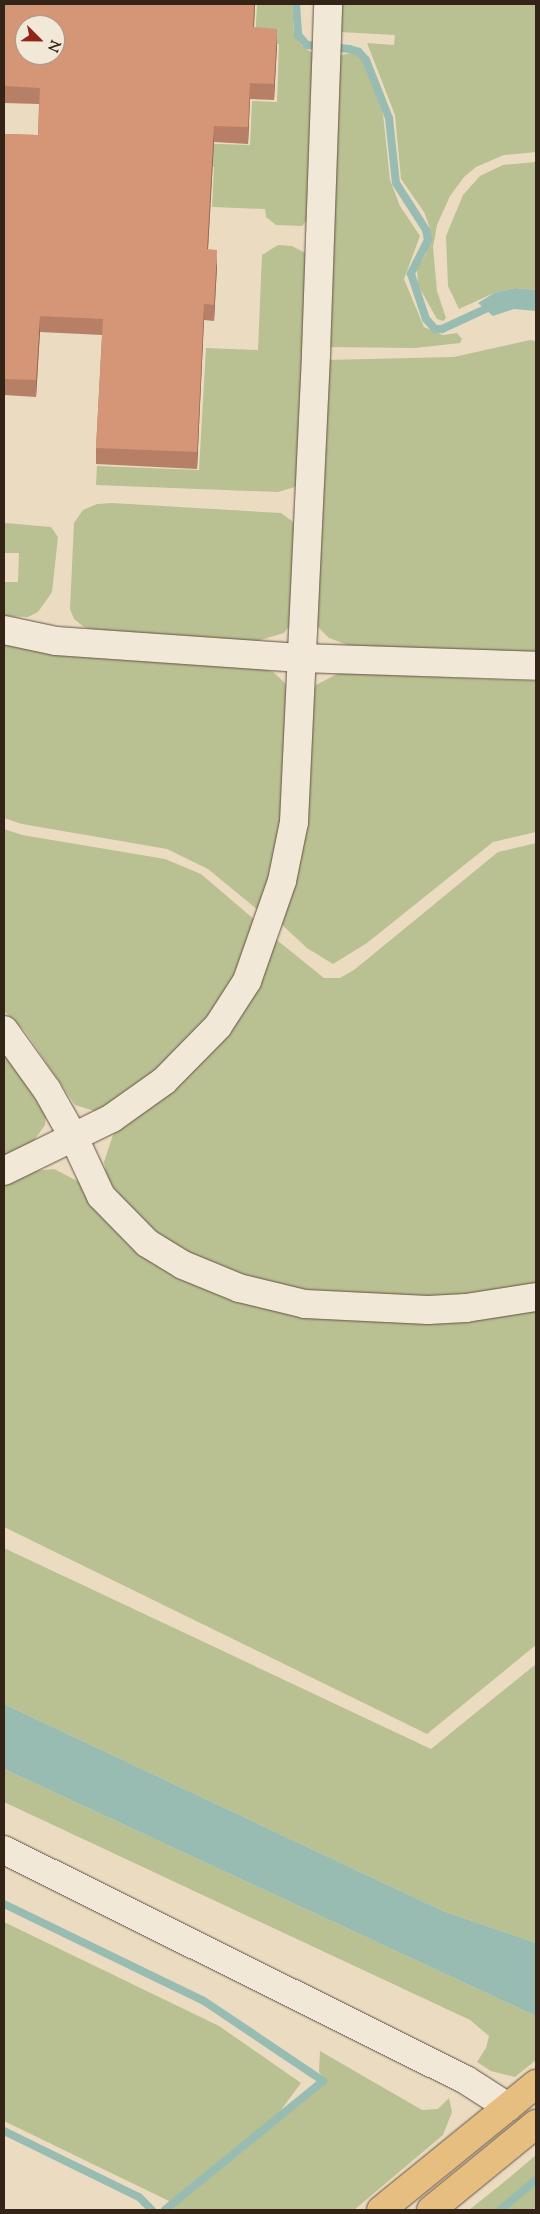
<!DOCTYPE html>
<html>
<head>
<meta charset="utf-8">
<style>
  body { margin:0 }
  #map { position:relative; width:540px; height:2214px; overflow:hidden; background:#ebdcc1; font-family:"Sorts Mill Goudy",serif }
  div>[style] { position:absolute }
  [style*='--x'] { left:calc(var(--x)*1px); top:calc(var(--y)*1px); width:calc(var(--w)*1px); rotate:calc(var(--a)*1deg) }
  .green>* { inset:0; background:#b9c091 }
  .water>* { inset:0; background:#98bcb2 }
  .stream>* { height:8px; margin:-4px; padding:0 4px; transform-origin:4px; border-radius:4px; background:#98bcb2 }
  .roads { filter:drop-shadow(0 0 1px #625242) drop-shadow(0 0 1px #625242) }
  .minor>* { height:28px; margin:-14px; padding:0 14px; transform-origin:14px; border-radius:14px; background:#f2e8d7 }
  .highway>* { height:28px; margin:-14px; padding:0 14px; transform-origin:14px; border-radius:14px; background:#e6be80 }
  .wall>* { inset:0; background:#b78066 }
  .shaded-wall>* { inset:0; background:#956853 }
  .building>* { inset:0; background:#d59577 }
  span { translate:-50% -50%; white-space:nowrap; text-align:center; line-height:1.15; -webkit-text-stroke:5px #f2e8d7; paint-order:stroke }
  .frame { position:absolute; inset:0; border:5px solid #342418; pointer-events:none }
  .north { position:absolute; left:15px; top:15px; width:50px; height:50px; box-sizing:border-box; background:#f2e8d7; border:1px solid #a69a8b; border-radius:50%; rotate:113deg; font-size:14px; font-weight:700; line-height:20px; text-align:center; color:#342418 }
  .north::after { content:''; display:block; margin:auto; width:18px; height:22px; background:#8f2418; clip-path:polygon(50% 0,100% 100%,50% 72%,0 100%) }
</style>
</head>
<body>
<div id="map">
  <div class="green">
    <div style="clip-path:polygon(257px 4px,292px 4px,294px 35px,302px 46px,317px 56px,309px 218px,302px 226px,276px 225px,266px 217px,265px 209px,212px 207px,214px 167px,189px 165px,190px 143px,250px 145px,252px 101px,277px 102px,279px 44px,255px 42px)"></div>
    <div style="clip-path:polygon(341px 4px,536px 4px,536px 152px,504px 155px,476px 167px,464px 177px,450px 196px,437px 225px,433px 247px,437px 291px,446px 318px,443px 321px,437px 319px,418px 285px,417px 269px,426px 254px,430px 228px,424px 212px,401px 179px,395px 115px,367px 43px,394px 45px,395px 35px,340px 32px)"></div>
    <div style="clip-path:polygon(350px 53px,358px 55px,365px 66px,383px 114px,390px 180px,400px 206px,420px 236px,404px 279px,424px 327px,443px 335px,457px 333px,462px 339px,460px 343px,415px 348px,325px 347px,338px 56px)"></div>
    <div style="clip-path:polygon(536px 162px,536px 290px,515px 288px,494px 293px,459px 309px,448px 286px,446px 236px,463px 195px,480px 176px,503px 165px)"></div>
    <div style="clip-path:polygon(278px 245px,292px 246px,311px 256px,303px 469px,295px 487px,278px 492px,96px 485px,97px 466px,199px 470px,206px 348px,258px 350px,262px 255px)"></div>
    <div style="clip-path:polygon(530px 340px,536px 341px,536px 654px,356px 648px,329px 638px,318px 627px,313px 612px,324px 360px,454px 357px)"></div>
    <div style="clip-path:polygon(112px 503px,281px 513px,292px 521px,299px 534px,295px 619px,284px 633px,257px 641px,105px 633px,84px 627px,74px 619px,70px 609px,74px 523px,83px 510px,97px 504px)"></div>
    <div style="clip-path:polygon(5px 523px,51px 527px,58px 537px,52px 592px,38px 612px,28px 617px,4px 616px,4px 582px,18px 582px,19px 553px,5px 553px)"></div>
    <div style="clip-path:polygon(4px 642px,260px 668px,273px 672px,284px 682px,291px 695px,286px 816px,265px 916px,208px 869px,167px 849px,22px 824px,4px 818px)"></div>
    <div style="clip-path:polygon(339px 673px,536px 681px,536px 832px,493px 842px,367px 943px,333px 964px,307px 948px,279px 922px,308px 702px,316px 685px)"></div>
    <div style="clip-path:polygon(4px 829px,22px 835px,165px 859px,201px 874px,262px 926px,243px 978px,159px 1076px,98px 1112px,75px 1105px,25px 1031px,4px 1011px)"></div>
    <div style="clip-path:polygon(536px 843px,536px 1284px,506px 1291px,428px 1298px,283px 1288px,209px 1266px,148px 1228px,123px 1202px,107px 1177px,104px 1162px,113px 1135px,127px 1123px,273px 937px,324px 978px,340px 978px,354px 970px,498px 852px)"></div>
    <div style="clip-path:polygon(4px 1040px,46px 1114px,45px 1125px,32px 1143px,4px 1160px)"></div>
    <div style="clip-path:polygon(54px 1169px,83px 1184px,214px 1291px,536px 1308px,536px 1645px,427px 1734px,4px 1527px,4px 1184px,34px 1171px)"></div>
    <div style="clip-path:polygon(4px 1548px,431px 1749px,536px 1664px,536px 1943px,443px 1911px,4px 1704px)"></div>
    <div style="clip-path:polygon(4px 1769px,536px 2016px,536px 2060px,515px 2077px,491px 2071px,477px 2062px,486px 2048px,489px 2036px,470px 2020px,4px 1802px)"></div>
    <div style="clip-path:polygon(4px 1922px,219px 2026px,301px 2083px,278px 2114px,171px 2202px,4px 2121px)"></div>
    <div style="clip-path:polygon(320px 2051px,422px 2110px,438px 2109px,449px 2098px,452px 2112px,443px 2135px,354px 2210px,170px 2210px,327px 2082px,319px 2072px)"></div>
    <div style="clip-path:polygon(536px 2155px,536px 2210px,469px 2210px,504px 2182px)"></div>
  </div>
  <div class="water">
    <div style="clip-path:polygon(515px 288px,536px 290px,536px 311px,514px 309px,493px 316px,478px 303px,494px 293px)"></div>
    <div style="clip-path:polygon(4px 1704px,443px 1911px,536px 1943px,536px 2016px,4px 1769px)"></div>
  </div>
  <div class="stream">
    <div style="--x:296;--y:4;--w:31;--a:86"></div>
    <div style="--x:298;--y:35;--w:13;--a:48"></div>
    <div style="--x:307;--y:45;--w:43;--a:5.3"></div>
    <div style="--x:350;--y:49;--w:9;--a:18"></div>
    <div style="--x:359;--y:52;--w:11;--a:49"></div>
    <div style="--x:366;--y:60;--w:62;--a:68.4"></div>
    <div style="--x:389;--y:118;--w:65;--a:83.9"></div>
    <div style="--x:396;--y:183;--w:56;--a:57.4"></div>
    <div style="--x:426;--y:230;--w:10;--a:79"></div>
    <div style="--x:428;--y:240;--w:38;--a:117"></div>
    <div style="--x:411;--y:274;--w:47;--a:71.6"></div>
    <div style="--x:426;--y:319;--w:13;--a:48"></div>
    <div style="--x:435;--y:329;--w:7;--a:0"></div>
    <div style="--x:442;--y:329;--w:57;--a:-24.8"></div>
    <div style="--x:4;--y:1904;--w:222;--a:25.9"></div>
    <div style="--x:204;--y:2001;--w:143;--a:33.9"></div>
    <div style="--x:323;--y:2081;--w:204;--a:140.8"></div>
    <div style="--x:4;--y:2131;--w:150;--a:26.1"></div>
    <div style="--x:139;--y:2197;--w:18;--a:45"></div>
    <div style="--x:500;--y:2210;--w:47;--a:-39.8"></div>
  </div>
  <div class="roads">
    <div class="minor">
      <div style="--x:4;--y:630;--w:53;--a:11.9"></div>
      <div style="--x:56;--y:641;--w:245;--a:4"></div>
      <div style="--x:300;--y:658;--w:236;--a:1.9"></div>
      <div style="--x:4;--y:1030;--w:74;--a:54.4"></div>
      <div style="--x:47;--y:1090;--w:55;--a:60.6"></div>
      <div style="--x:74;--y:1138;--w:64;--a:65"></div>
      <div style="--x:101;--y:1196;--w:66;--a:45.6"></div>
      <div style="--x:147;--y:1243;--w:42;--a:31.4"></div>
      <div style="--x:183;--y:1265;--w:61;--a:22.3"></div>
      <div style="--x:239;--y:1288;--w:68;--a:13.6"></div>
      <div style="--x:305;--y:1304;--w:123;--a:2.8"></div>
      <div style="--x:428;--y:1310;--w:38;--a:-3"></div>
      <div style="--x:466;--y:1308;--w:71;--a:-8.9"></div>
      <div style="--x:4;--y:1171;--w:120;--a:-26.1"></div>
      <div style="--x:112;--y:1118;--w:64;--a:-35.4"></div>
      <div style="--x:164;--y:1081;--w:77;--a:-45.5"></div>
      <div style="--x:218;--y:1026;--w:54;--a:-57.2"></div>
      <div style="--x:247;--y:981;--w:106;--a:-70.7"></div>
      <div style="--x:282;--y:881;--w:60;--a:-78.5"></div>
      <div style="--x:294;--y:822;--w:470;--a:-87.3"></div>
      <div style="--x:316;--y:353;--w:349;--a:-88"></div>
      <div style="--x:4;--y:1850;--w:516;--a:26.47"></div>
      <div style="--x:466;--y:2080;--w:50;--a:32.7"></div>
    </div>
    <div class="highway">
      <div style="--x:381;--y:2210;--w:200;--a:-39.1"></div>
      <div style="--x:431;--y:2210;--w:136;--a:-39.3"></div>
    </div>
  </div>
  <div class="wall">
    <div style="clip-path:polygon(4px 4px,44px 5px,255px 4px,254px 28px,277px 45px,274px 100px,250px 99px,248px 144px,214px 142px,208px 250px,217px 266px,214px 321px,204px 320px,197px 469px,96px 464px,96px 448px,102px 335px,40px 332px,36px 397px,4px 395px,4px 134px,38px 135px,39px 104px,4px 103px)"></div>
  </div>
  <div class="shaded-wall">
    <div style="clip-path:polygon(254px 4px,255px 4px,253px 44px,253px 27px)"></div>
    <div style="clip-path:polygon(277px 29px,277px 45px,274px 100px,274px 84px)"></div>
    <div style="clip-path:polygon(250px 83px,250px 99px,248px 144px,248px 127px)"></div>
    <div style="clip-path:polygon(214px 126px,214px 142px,207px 266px,207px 249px)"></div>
    <div style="clip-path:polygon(217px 250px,217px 266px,214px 321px,214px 305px)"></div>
    <div style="clip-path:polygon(204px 304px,204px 320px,197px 469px,197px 452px)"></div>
    <div style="clip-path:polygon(40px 316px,40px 332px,36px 397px,36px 380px)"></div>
  </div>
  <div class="building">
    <div style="clip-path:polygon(evenodd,4px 4px,44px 5px,44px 4px,254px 4px,253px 27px,277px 29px,274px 84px,250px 83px,248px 127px,214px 126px,207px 249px,217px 250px,214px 305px,204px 304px,197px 452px,96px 448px,103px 319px,40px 316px,36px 380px,4px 379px,4px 134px,38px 135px,40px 88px,4px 86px,4px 4px,25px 25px,55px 25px,55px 55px,25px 55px,25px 25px)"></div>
  </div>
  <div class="frame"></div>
  <div class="north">N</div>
</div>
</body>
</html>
